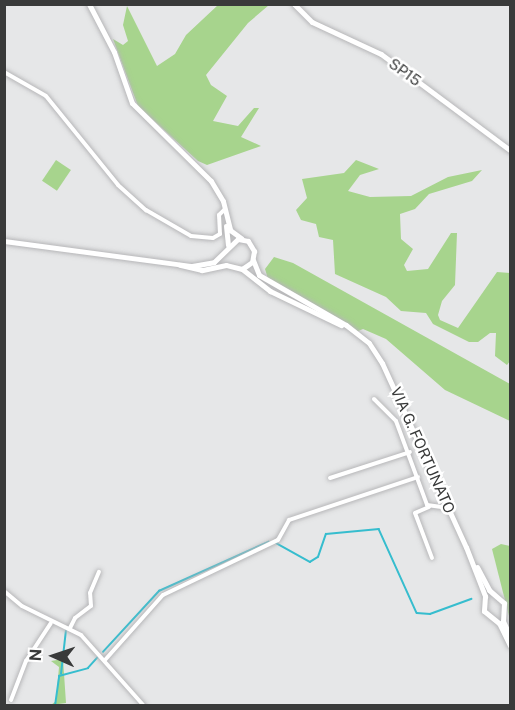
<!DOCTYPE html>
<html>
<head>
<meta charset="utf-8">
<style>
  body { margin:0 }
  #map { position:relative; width:515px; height:710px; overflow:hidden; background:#e6e7e8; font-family:"Public Sans",sans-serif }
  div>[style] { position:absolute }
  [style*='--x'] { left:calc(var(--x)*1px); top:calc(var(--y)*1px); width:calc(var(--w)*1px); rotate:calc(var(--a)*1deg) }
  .green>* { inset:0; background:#a7d48d; transform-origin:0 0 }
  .stream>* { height:1.5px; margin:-0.75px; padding:0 0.75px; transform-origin:0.75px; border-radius:0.75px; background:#36bdce }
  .roads { filter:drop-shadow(0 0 2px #b6b6b8) drop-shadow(0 0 2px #b6b6b8) }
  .street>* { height:4px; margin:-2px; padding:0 2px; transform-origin:2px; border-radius:2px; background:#fff }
  .secondary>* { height:5px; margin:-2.5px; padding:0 2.5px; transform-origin:2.5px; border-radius:2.5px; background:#fff }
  span { translate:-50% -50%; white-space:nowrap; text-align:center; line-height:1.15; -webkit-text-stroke:5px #fff; paint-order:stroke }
  .street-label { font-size:15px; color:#393a3a }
  .frame { position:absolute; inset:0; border:6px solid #393a3a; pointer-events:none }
  .north { position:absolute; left:24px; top:626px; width:60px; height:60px; -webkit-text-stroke:4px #fff; paint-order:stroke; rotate:273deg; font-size:16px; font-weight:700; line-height:24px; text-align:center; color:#393a3a }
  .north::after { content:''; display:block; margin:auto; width:21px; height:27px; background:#393a3a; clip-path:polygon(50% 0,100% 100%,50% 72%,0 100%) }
</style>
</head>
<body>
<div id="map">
  <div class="green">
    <div style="clip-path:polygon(218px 5px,269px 5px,248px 23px,206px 75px,211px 85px,227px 96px,213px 121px,238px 126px,254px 108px,259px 108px,241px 137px,261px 146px,207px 165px,198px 161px,138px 106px,113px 39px,123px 45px,128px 41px,123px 25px,127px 6px,157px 66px,175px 54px,186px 35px)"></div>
    <div style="left:56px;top:160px;width:18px;height:25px;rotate:34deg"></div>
    <div style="clip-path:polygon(356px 160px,379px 169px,360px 175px,348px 191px,370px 197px,411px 196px,448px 177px,482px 170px,472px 181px,429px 194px,415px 209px,400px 214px,401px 239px,413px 249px,404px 265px,407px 271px,428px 269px,451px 233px,457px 233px,455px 285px,442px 301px,438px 315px,440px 320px,458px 328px,497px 272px,510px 273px,510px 361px,507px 365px,495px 356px,496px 333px,490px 333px,478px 342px,469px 342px,433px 324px,426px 313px,401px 311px,386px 297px,335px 274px,333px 240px,319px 237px,316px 224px,301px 220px,296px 210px,307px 198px,302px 179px,344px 173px)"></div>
    <div style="clip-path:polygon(274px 257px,293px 263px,510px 384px,510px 421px,445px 390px,386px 339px,363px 329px,356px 332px,269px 282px,265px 269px)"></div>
    <div style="clip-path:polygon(501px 544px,510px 546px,510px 620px,492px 549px)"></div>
    <div style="clip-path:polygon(63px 659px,66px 703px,51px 705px,56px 701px,59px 667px,51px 661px)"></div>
  </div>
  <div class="stream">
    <div style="--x:276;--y:543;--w:39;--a:29"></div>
    <div style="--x:310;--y:562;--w:9;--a:-32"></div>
    <div style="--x:318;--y:557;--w:24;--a:-71"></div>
    <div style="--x:326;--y:534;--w:53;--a:-5.4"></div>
    <div style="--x:379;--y:529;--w:92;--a:65.7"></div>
    <div style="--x:417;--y:613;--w:13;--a:4"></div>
    <div style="--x:430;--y:614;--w:44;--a:-20.1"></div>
    <div style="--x:103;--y:652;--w:83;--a:-47.4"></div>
    <div style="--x:159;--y:591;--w:120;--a:-24.2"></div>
    <div style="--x:61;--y:674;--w:44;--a:-83.5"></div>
    <div style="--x:55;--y:706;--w:30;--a:-82"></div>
    <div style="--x:59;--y:676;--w:30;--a:-15"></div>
    <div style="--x:88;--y:668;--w:15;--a:-48"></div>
  </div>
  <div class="roads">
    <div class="street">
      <div style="--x:4;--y:72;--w:48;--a:29.7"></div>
      <div style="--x:46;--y:96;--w:114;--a:51"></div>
      <div style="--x:118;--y:185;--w:38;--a:42"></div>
      <div style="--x:146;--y:210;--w:52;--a:30"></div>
      <div style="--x:191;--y:236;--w:22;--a:5"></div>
      <div style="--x:213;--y:238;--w:8;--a:-30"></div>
      <div style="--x:220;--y:234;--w:19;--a:-93"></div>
      <div style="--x:219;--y:215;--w:8;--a:-45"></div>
      <div style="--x:374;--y:399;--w:31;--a:45"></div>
      <div style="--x:396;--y:421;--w:90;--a:69.7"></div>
      <div style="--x:427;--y:505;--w:22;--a:8"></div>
      <div style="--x:330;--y:478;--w:84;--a:-18"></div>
      <div style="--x:429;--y:507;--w:15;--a:157"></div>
      <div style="--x:415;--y:513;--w:48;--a:69.3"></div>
      <div style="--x:4;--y:591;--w:23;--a:40"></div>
      <div style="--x:22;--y:606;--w:66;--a:26.2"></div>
      <div style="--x:81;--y:635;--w:95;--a:48.4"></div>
      <div style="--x:70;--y:628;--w:11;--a:-63"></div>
      <div style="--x:75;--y:618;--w:20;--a:-37"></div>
      <div style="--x:91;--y:606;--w:13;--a:-94"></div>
      <div style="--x:90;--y:593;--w:23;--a:-67"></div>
      <div style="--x:105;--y:660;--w:87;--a:-48.3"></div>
      <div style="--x:163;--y:595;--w:127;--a:-25.6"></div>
      <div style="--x:278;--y:540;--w:23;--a:-61"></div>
      <div style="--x:289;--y:520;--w:136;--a:-18.4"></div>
      <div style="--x:11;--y:700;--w:42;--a:-69"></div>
      <div style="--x:26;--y:661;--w:45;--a:-56.7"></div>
    </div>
    <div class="secondary">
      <div style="--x:89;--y:4;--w:54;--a:62.5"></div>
      <div style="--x:114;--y:52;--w:54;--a:70.6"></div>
      <div style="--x:132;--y:103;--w:111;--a:44.6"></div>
      <div style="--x:211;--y:181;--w:23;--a:59"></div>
      <div style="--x:223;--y:201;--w:30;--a:76"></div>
      <div style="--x:230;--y:230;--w:14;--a:36"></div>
      <div style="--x:294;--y:4;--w:25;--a:45"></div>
      <div style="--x:312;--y:22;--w:76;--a:24.9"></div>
      <div style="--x:381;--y:54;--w:161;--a:36.7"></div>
      <div style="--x:226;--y:226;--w:19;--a:84"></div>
      <div style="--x:4;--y:241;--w:190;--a:7.6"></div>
      <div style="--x:192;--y:266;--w:22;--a:-10"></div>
      <div style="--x:214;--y:262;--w:33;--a:-44"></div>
      <div style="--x:238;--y:239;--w:10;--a:11"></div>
      <div style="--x:248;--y:241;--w:12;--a:59"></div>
      <div style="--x:254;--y:251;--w:11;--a:100"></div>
      <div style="--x:252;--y:262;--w:12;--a:145"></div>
      <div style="--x:242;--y:269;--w:16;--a:-166"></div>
      <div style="--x:226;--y:265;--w:25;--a:168"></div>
      <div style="--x:202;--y:270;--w:23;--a:-167"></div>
      <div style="--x:253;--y:260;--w:16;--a:68"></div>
      <div style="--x:259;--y:275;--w:100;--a:29.9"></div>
      <div style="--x:346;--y:325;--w:29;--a:38"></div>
      <div style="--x:369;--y:343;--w:24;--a:57"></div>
      <div style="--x:382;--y:363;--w:202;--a:65.5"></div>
      <div style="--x:466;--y:547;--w:53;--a:68.8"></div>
      <div style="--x:485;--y:596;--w:15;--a:94"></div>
      <div style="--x:484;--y:611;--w:19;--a:39"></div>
      <div style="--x:499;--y:623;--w:25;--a:64"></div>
      <div style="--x:242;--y:269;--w:36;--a:38"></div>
      <div style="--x:270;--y:291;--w:79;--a:25.6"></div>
      <div style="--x:477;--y:567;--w:26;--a:62"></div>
      <div style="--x:489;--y:590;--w:20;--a:41"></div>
      <div style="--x:504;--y:603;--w:18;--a:93"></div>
      <div style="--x:503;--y:621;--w:17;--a:65"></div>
    </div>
  </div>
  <div class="street-label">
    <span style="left:405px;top:72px;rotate:36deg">SP15</span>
    <span style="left:423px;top:450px;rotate:66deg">VIA G. FORTUNATO</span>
  </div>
  <div class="frame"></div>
  <div class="north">N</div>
</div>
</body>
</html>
